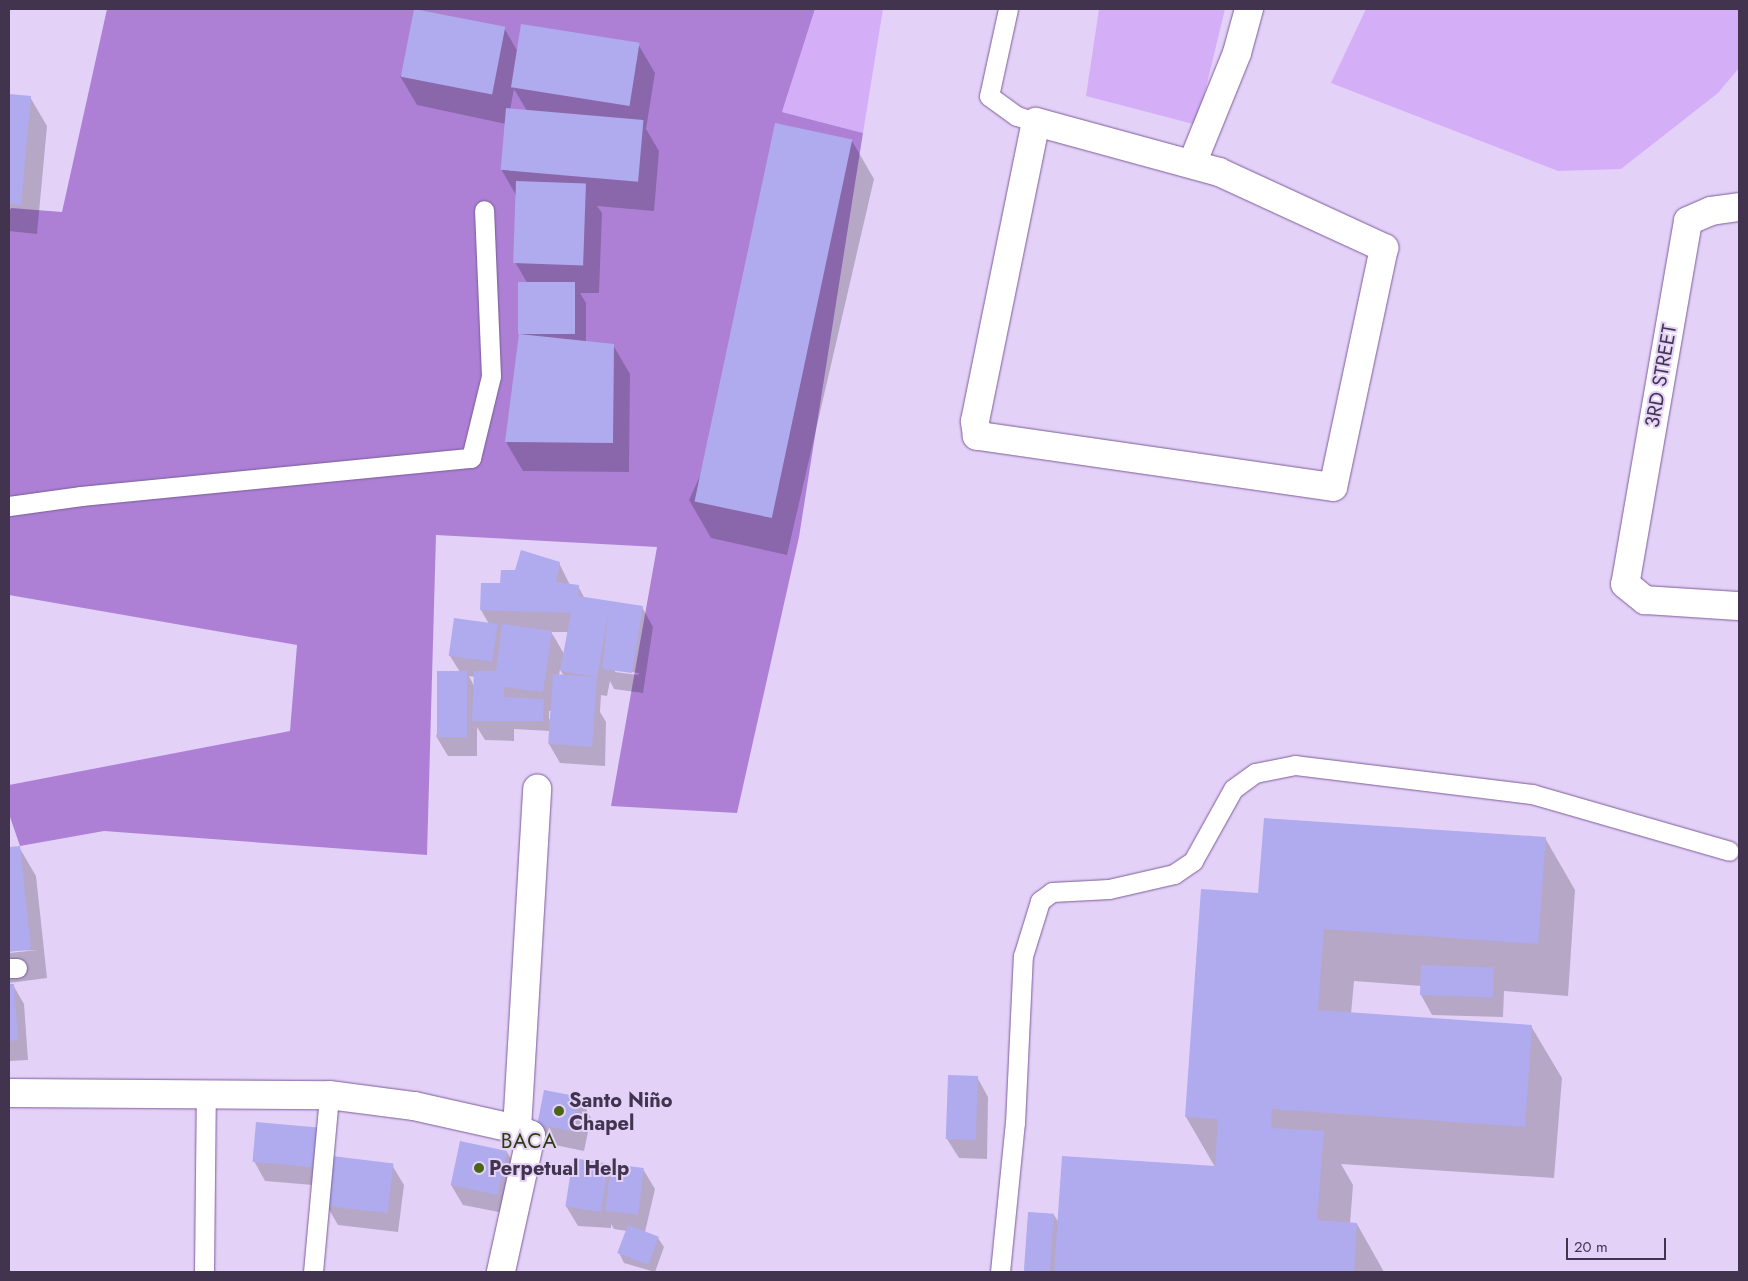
<!DOCTYPE html>
<html>
<head>
<meta charset="utf-8">
<style>
  body { margin:0 }
  #map { position:relative; width:1748px; height:1281px; overflow:hidden; background:#e4d1f8; font-family:Jost,sans-serif }
  div>[style] { position:absolute }
  [style*='--x'] { left:calc(var(--x)*1px); top:calc(var(--y)*1px); width:calc(var(--w)*1px); rotate:calc(var(--a)*1deg) }
  .green>* { inset:0; background:#d4aff8 }
  .forest>* { inset:0; background:#ad80d6 }
  .shadow>* { inset:0; background:#0003 }
  .building>* { inset:0; background:#afabee; transform-origin:0 0 }
  .roads { filter:drop-shadow(0 0 1px #7b5d98) drop-shadow(0 0 1px #7b5d98) }
  .lane>* { height:19px; margin:-9.5px; padding:0 9.5px; transform-origin:9.5px; border-radius:9.5px; background:#fff }
  .street>* { height:28px; margin:-14px; padding:0 14px; transform-origin:14px; border-radius:14px; background:#fff }
  .dots>* { width:14px; height:14px; translate:-50% -50%; box-sizing:border-box; border:2px solid #e4d1f8; border-radius:50% }
  span { translate:-50% -50%; white-space:nowrap; text-align:center; line-height:1.15; -webkit-text-stroke:4px #e4d1f8; paint-order:stroke }
  .street-label { font-size:20px; color:#42344f }
  .poi-label { font-size:20px; color:#42344f; font-weight:700 }
  .left { translate:0 -50%; text-align:left }
  .neighbourhood-label { font-size:21px; color:#2d3f09; letter-spacing:1px }
  .frame { position:absolute; inset:0; border:10px solid #42344f; pointer-events:none }
  .scale { position:absolute; left:1566px; top:1238px; width:100px; height:22px; box-sizing:border-box; border:2px solid #42344f; border-top:0; padding-left:6px; font-size:15px; line-height:18px; white-space:nowrap; color:#42344f; -webkit-text-stroke:4px #e4d1f8; paint-order:stroke }
</style>
</head>
<body>
<div id="map">
  <div class="green">
    <div style="clip-path:polygon(815px 9px,883px 9px,863px 133px,782px 112px)"></div>
    <div style="clip-path:polygon(1099px 9px,1225px 9px,1197px 125px,1086px 96px)"></div>
    <div style="clip-path:polygon(1366px 9px,1739px 9px,1739px 68px,1718px 93px,1621px 169px,1558px 171px,1331px 83px)"></div>
  </div>
  <div class="forest">
    <div style="clip-path:polygon(107px 9px,815px 9px,782px 112px,863px 133px,799px 537px,737px 813px,611px 806px,657px 547px,436px 535px,427px 855px,104px 831px,20px 846px,9px 814px,9px 785px,290px 731px,297px 645px,9px 595px,9px 213px,11px 208px,62px 212px)"></div>
  </div>
  <div class="shadow">
    <div style="clip-path:polygon(evenodd,504px 28px,518px 52px,638px 44px,655px 73px,646px 129px,659px 151px,654px 211px,597px 206px,602px 213px,599px 293px,580px 293px,586px 303px,586px 342px,613px 345px,630px 374px,629px 472px,523px 471px,506px 442px,528px 284px,515px 262px,517px 197px,501px 169px,506px 124px,417px 105px,400px 76px,504px 28px,514px 89px,527px 111px,510px 110px,514px 89px)"></div>
    <div style="clip-path:polygon(9px 95px,30px 97px,47px 126px,37px 234px,9px 231px)"></div>
    <div style="clip-path:polygon(852px 141px,874px 179px,787px 555px,711px 538px,689px 500px)"></div>
    <div style="clip-path:polygon(evenodd,559px 563px,570px 585px,578px 586px,585px 599px,642px 607px,653px 627px,643px 693px,614px 689px,610px 681px,607px 696px,601px 695px,600px 712px,606px 722px,605px 766px,560px 763px,549px 744px,550px 731px,514px 729px,514px 741px,485px 740px,477px 727px,477px 756px,448px 756px,436px 736px,460px 672px,450px 656px,489px 624px,481px 610px,482px 584px,501px 585px,516px 572px,559px 563px,551px 632px,568px 632px,564px 654px,556px 640px,551px 632px,559px 563px,560px 669px,562px 673px,564px 676px,559px 676px,560px 669px,559px 563px,615px 670px,639px 673px,638px 675px,615px 672px,615px 670px,559px 563px,469px 676px,475px 677px,474px 686px,469px 676px,559px 563px,549px 711px,551px 711px,551px 720px,549px 719px,549px 711px)"></div>
    <div style="clip-path:polygon(1545px 838px,1575px 890px,1568px 996px,1504px 991px,1503px 1017px,1432px 1015px,1421px 995px,1422px 986px,1354px 981px,1351px 1014px,1531px 1026px,1562px 1078px,1554px 1178px,1341px 1164px,1353px 1185px,1350px 1224px,1357px 1224px,1384px 1272px,1026px 1272px,1029px 1213px,1054px 1215px,1059px 1223px,1215px 1167px,1186px 1117px,1260px 895px)"></div>
    <div style="clip-path:polygon(19px 847px,36px 876px,47px 978px,9px 983px,9px 953px,38px 950px,9px 951px,9px 848px)"></div>
    <div style="clip-path:polygon(9px 985px,13px 985px,24px 1004px,28px 1060px,9px 1061px)"></div>
    <div style="clip-path:polygon(977px 1077px,988px 1097px,987px 1159px,959px 1158px,947px 1139px)"></div>
    <div style="clip-path:polygon(580px 1098px,591px 1118px,584px 1151px,550px 1144px,538px 1124px)"></div>
    <div style="clip-path:polygon(317px 1128px,325px 1186px,265px 1181px,254px 1161px)"></div>
    <div style="clip-path:polygon(507px 1152px,518px 1172px,509px 1214px,463px 1205px,451px 1185px)"></div>
    <div style="clip-path:polygon(392px 1165px,404px 1185px,398px 1232px,338px 1225px,327px 1206px)"></div>
    <div style="clip-path:polygon(608px 1165px,611px 1170px,643px 1169px,655px 1189px,645px 1232px,658px 1238px,664px 1247px,655px 1272px,624px 1263px,619px 1253px,627px 1231px,614px 1229px,611px 1224px,611px 1228px,578px 1226px,566px 1206px)"></div>
  </div>
  <div class="building">
    <div style="left:414px;top:9px;width:93px;height:69px;rotate:11deg"></div>
    <div style="left:521px;top:24px;width:120px;height:64px;rotate:9deg"></div>
    <div style="clip-path:polygon(9px 94px,31px 96px,21px 205px,9px 204px)"></div>
    <div style="left:506px;top:108px;width:138px;height:62px;rotate:5deg"></div>
    <div style="left:775px;top:123px;width:79px;height:387px;rotate:12deg"></div>
    <div style="left:516px;top:181px;width:70px;height:82px;rotate:2deg"></div>
    <div style="left:518px;top:282px;width:57px;height:52px"></div>
    <div style="clip-path:polygon(519px 334px,614px 344px,613px 443px,505px 442px)"></div>
    <div style="clip-path:polygon(521px 550px,560px 562px,556px 582px,579px 585px,578px 596px,643px 606px,632px 673px,602px 669px,609px 610px,597px 677px,560px 671px,571px 613px,480px 610px,481px 583px,500px 583px,501px 570px,515px 570px)"></div>
    <div style="left:454px;top:618px;width:44px;height:38px;rotate:8deg"></div>
    <div style="clip-path:polygon(502px 624px,552px 631px,543px 692px,504px 687px,504px 697px,544px 699px,543px 721px,472px 721px,474px 671px,496px 671px)"></div>
    <div style="left:437px;top:671px;width:30px;height:66px"></div>
    <div style="left:553px;top:674px;width:44px;height:70px;rotate:4deg"></div>
    <div style="clip-path:polygon(1264px 818px,1546px 837px,1538px 944px,1324px 929px,1318px 1010px,1532px 1025px,1525px 1127px,1272px 1109px,1271px 1128px,1324px 1131px,1317px 1220px,1357px 1223px,1354px 1272px,1054px 1272px,1062px 1156px,1215px 1166px,1218px 1119px,1185px 1117px,1201px 889px,1258px 893px)"></div>
    <div style="clip-path:polygon(20px 846px,31px 949px,9px 952px,9px 847px)"></div>
    <div style="left:1421px;top:965px;width:73px;height:30px;rotate:2deg"></div>
    <div style="clip-path:polygon(9px 984px,14px 984px,18px 1040px,9px 1041px)"></div>
    <div style="left:948px;top:1075px;width:30px;height:64px;rotate:2deg"></div>
    <div style="left:544px;top:1090px;width:37px;height:35px;rotate:11deg"></div>
    <div style="left:256px;top:1122px;width:62px;height:40px;rotate:5deg"></div>
    <div style="left:460px;top:1141px;width:48px;height:45px;rotate:12deg"></div>
    <div style="left:332px;top:1156px;width:62px;height:50px;rotate:7deg"></div>
    <div style="left:573px;top:1158px;width:36px;height:49px;rotate:9deg"></div>
    <div style="left:611px;top:1164px;width:33px;height:47px;rotate:7deg"></div>
    <div style="left:1028px;top:1212px;width:26px;height:59px;rotate:4deg"></div>
    <div style="left:628px;top:1225px;width:33px;height:30px;rotate:21deg"></div>
  </div>
  <div class="roads">
    <div class="lane">
      <div style="--x:1008;--y:9;--w:89;--a:102.3"></div>
      <div style="--x:989;--y:96;--w:34;--a:36"></div>
      <div style="--x:1017;--y:116;--w:20;--a:18"></div>
      <div style="--x:9;--y:506;--w:73;--a:-7.9"></div>
      <div style="--x:81;--y:496;--w:392;--a:-5.6"></div>
      <div style="--x:471;--y:458;--w:84;--a:-76.3"></div>
      <div style="--x:491;--y:376;--w:166;--a:-92.4"></div>
      <div style="--x:9;--y:968;--w:8;--a:0"></div>
      <div style="--x:204;--y:1272;--w:179;--a:-89.4"></div>
      <div style="--x:313;--y:1272;--w:178;--a:-84.8"></div>
      <div style="--x:1000;--y:1272;--w:150;--a:-84.3"></div>
      <div style="--x:1015;--y:1123;--w:167;--a:-87.3"></div>
      <div style="--x:1023;--y:956;--w:58;--a:-72.8"></div>
      <div style="--x:1040;--y:901;--w:15;--a:-37"></div>
      <div style="--x:1052;--y:892;--w:57;--a:-3"></div>
      <div style="--x:1109;--y:889;--w:67;--a:-13"></div>
      <div style="--x:1174;--y:874;--w:23;--a:-34"></div>
      <div style="--x:1193;--y:861;--w:82;--a:-60.9"></div>
      <div style="--x:1233;--y:789;--w:27;--a:-36"></div>
      <div style="--x:1255;--y:773;--w:41;--a:-11.3"></div>
      <div style="--x:1295;--y:765;--w:239;--a:7"></div>
      <div style="--x:1532;--y:794;--w:205;--a:16.1"></div>
    </div>
    <div class="street">
      <div style="--x:1036;--y:122;--w:190;--a:15.3"></div>
      <div style="--x:1219;--y:172;--w:182;--a:24.7"></div>
      <div style="--x:1384;--y:248;--w:244;--a:102"></div>
      <div style="--x:1333;--y:487;--w:360;--a:-171.8"></div>
      <div style="--x:977;--y:436;--w:15;--a:-98"></div>
      <div style="--x:975;--y:421;--w:305;--a:-78.5"></div>
      <div style="--x:1192;--y:164;--w:120;--a:-67.9"></div>
      <div style="--x:1237;--y:53;--w:46;--a:-74.7"></div>
      <div style="--x:1739;--y:207;--w:28;--a:172"></div>
      <div style="--x:1711;--y:211;--w:25;--a:157"></div>
      <div style="--x:1688;--y:221;--w:368;--a:99.8"></div>
      <div style="--x:1625;--y:584;--w:26;--a:39"></div>
      <div style="--x:1645;--y:600;--w:94;--a:3.7"></div>
      <div style="--x:9;--y:1093;--w:320;--a:0.4"></div>
      <div style="--x:329;--y:1095;--w:86;--a:7.4"></div>
      <div style="--x:414;--y:1106;--w:106;--a:12.6"></div>
      <div style="--x:517;--y:1129;--w:15;--a:23"></div>
      <div style="--x:531;--y:1135;--w:140;--a:102.4"></div>
      <div style="--x:517;--y:1129;--w:341;--a:-86.6"></div>
    </div>
  </div>
  <div class="dots">
    <div style="left:559px;top:1111px;background:#4a6517"></div>
    <div style="left:479px;top:1168px;background:#4a6517"></div>
  </div>
  <div class="street-label">
    <span style="left:1661px;top:376px;rotate:-80deg">3RD STREET</span>
  </div>
  <div class="poi-label">
    <span class="left" style="left:569px;top:1112px">Santo Niño<br>Chapel</span>
    <span class="left" style="left:489px;top:1168px">Perpetual Help</span>
  </div>
  <div class="neighbourhood-label">
    <span style="left:529px;top:1141px">BACA</span>
  </div>
  <div class="frame"></div>
  <div class="scale">20 m</div>
</div>
</body>
</html>
